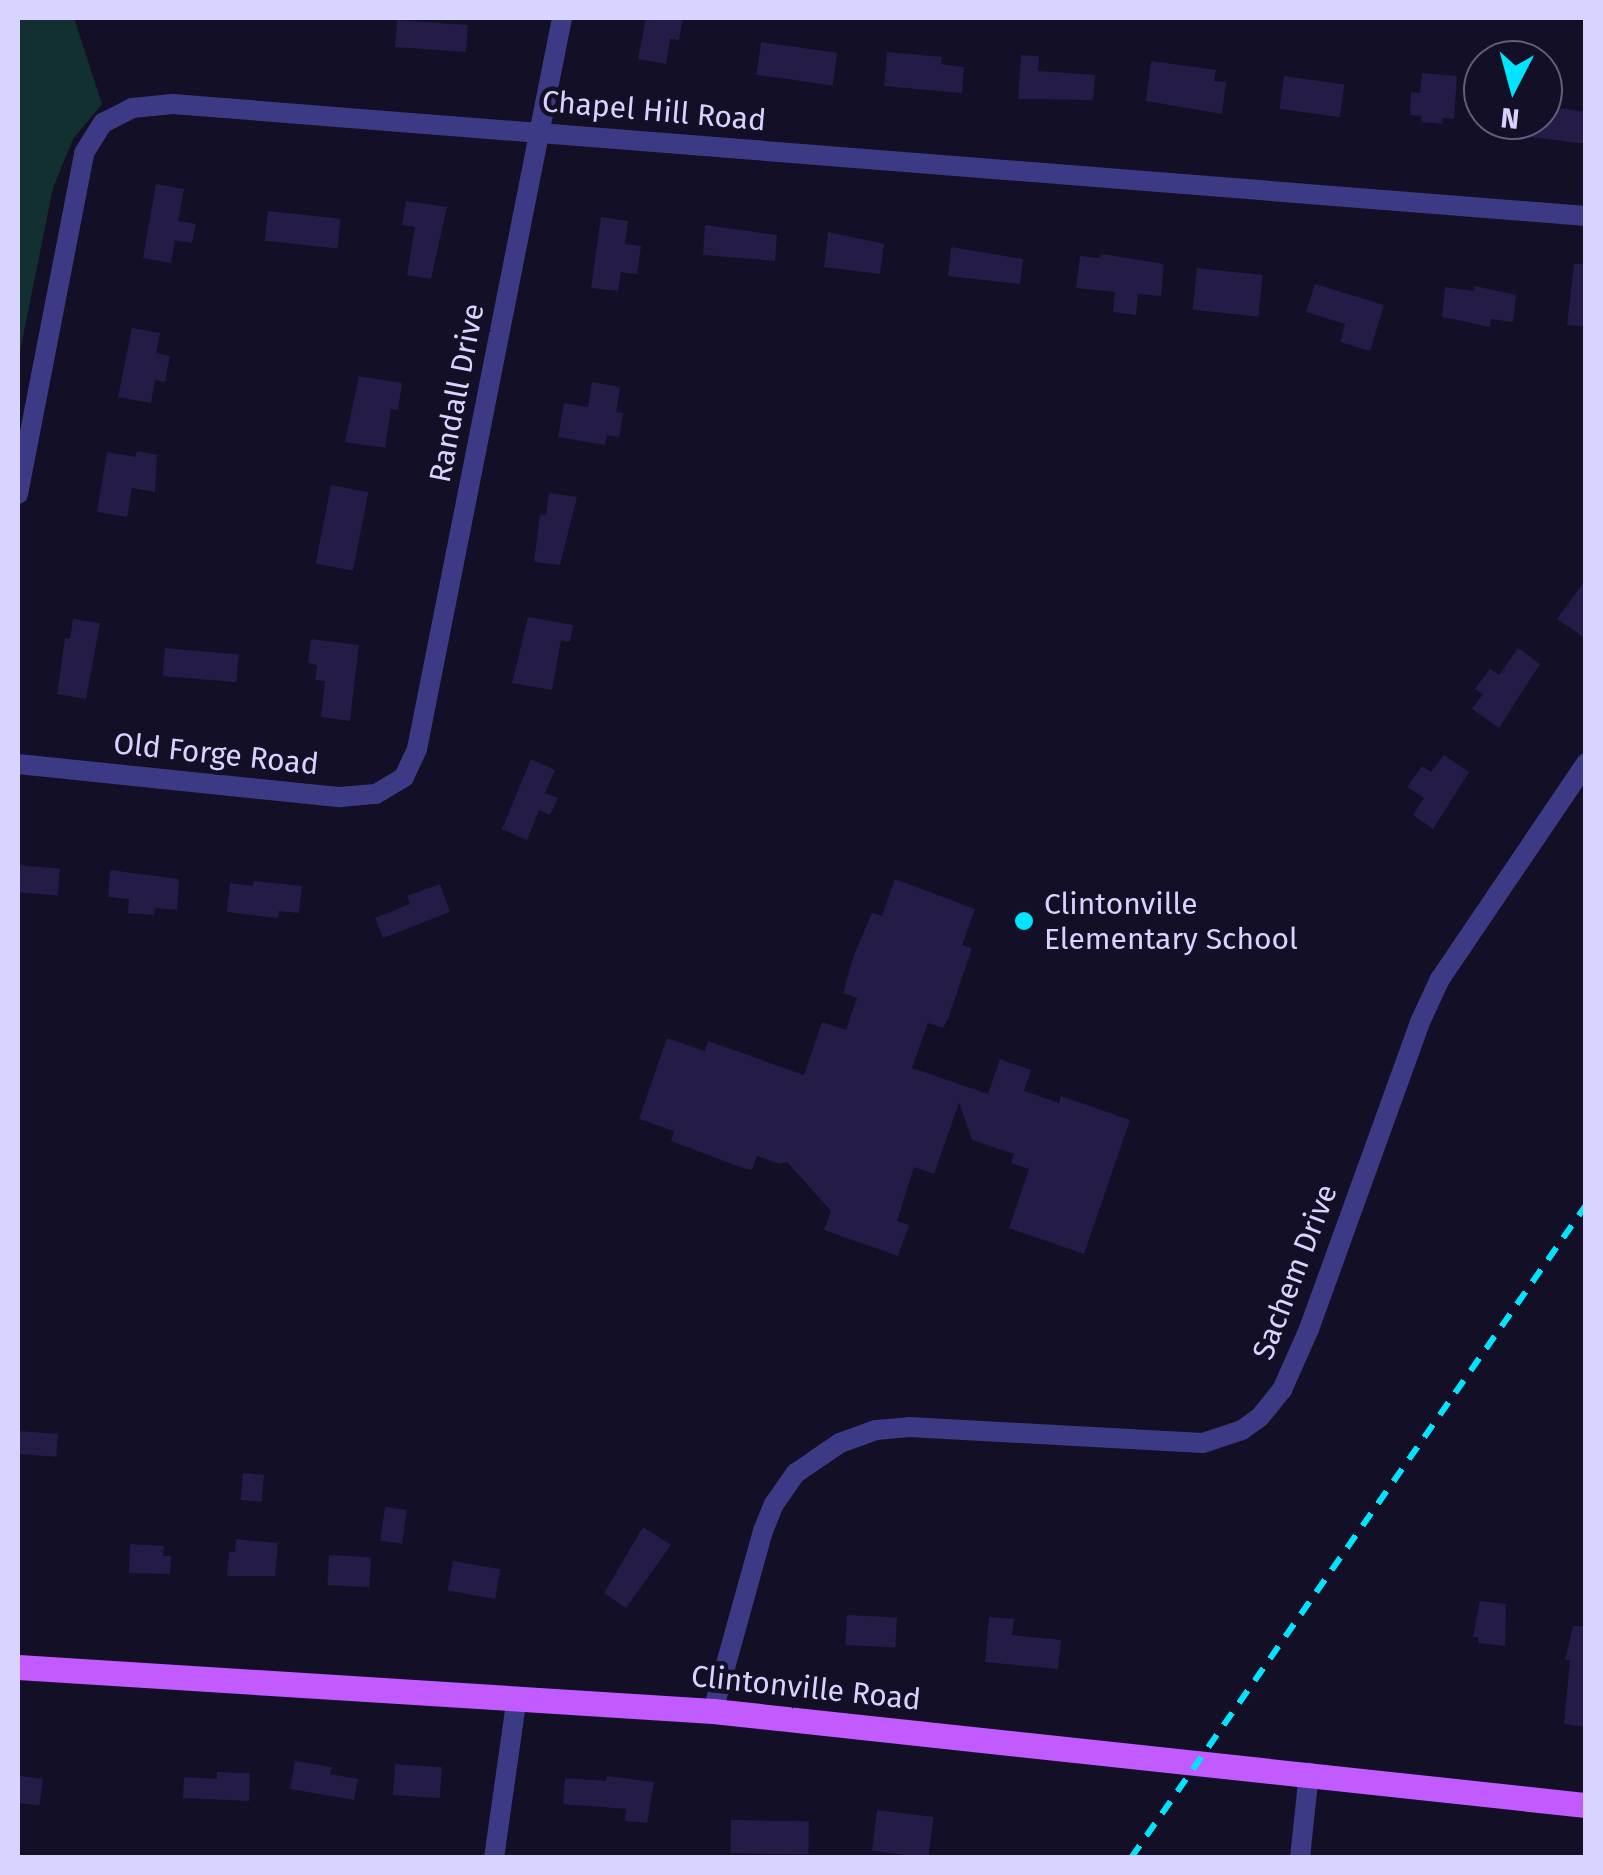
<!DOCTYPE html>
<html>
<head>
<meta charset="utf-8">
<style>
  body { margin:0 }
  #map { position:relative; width:1603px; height:1875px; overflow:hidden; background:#130f26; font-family:"Fira Sans",sans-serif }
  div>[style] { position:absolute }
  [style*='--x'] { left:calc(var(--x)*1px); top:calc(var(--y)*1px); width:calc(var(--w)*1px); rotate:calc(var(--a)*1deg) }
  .green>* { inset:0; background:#12302f }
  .building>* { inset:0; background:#241b47; transform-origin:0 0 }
  .minor>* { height:20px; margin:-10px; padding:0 10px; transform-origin:10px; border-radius:10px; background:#3d3a85 }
  .major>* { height:25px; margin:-12.5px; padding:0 12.5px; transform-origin:12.5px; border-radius:12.5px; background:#c25bff }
  .rail>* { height:6px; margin-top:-3px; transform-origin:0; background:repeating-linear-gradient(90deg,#00e5ff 0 15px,transparent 0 27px) }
  .dots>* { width:28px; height:28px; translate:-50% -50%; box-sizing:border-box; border:5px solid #130f26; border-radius:50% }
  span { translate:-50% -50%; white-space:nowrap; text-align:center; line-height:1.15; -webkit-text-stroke:9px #130f26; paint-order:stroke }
  .street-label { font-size:30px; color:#d9d4ff }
  .poi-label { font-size:30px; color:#d9d4ff }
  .left { translate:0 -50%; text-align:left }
  .frame { position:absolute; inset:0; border:20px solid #d9d4ff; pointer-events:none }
  .north { position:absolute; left:1463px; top:40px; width:100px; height:100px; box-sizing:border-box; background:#130f26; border:2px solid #625e7d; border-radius:50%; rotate:186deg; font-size:28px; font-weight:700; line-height:40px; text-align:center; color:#d9d4ff }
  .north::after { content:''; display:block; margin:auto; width:35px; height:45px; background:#00e5ff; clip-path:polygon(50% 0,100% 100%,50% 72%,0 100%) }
</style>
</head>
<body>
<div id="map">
  <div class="green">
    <div style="clip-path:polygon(18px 18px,74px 18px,102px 104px,73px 139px,53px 188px,18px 361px)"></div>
  </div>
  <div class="building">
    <div style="clip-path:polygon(646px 18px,683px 18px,679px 40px,670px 39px,666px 64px,638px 59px)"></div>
    <div style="left:397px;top:20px;width:71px;height:27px;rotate:4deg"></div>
    <div style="left:761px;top:42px;width:77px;height:33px;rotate:8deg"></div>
    <div style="clip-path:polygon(887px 52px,942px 57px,941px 64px,964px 67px,962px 93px,884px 86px)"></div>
    <div style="clip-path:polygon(1021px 55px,1039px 56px,1038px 71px,1095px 75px,1093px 100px,1018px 99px)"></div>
    <div style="clip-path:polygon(1151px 61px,1216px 70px,1214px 81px,1226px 82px,1222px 114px,1146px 101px)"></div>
    <div style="clip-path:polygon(1422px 73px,1457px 76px,1454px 119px,1443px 118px,1442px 124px,1421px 122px,1422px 116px,1410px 115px,1411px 92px,1420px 93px)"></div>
    <div style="left:1284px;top:76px;width:61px;height:33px;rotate:8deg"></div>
    <div style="clip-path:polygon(1545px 106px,1586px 112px,1586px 144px,1484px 131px,1485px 120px,1543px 120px)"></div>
    <div style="clip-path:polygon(156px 184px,184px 189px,178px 221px,196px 224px,192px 243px,175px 240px,171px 263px,143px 258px)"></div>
    <div style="clip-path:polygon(406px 201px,447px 207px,431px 279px,407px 275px,415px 227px,402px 225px)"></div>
    <div style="left:268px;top:211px;width:73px;height:30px;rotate:6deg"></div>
    <div style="clip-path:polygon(601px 217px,628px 221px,625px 244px,641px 246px,637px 274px,621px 272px,618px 291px,591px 288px)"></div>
    <div style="clip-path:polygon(705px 225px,777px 235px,775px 261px,703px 255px)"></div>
    <div style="clip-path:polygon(828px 232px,884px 244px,880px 274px,824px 267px)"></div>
    <div style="clip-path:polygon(951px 247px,1023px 259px,1020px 284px,948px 276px)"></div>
    <div style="clip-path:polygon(1101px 254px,1164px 264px,1161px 296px,1138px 294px,1136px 315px,1113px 312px,1115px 292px,1076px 288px,1080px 256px,1100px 258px)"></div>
    <div style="clip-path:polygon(1574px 264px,1586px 264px,1586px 327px,1567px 325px)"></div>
    <div style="left:1197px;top:268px;width:66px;height:42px;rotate:6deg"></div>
    <div style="clip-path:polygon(1315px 284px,1384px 305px,1370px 351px,1340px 342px,1345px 324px,1306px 312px)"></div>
    <div style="clip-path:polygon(1475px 286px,1516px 295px,1513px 322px,1491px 319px,1490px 327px,1442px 317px,1445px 287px,1474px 291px)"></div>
    <div style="clip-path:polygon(132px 328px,160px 333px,156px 353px,170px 356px,165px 382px,155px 380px,151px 403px,118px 397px)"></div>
    <div style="clip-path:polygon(359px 376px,402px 383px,398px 410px,391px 409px,385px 448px,345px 442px)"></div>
    <div style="clip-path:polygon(592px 382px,620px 387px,616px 412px,623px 413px,619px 437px,607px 435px,605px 445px,558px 437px,564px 403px,588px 407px)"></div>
    <div style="clip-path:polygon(137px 451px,157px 455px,155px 492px,132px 488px,127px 517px,97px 512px,107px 452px,135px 457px)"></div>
    <div style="left:331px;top:485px;width:38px;height:80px;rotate:11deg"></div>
    <div style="clip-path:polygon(549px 493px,577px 497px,560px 565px,534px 562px,540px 514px,546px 515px)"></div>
    <div style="clip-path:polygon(1586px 579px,1586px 639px,1557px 619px)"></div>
    <div style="clip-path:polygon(528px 617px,573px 625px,570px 642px,561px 640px,552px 690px,512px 683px)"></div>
    <div style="clip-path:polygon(73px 619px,100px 623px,86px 699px,57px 694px,65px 638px,70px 639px)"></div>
    <div style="clip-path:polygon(311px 639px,359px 645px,350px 721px,321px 717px,325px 681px,315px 680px,317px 665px,308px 663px)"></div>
    <div style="left:165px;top:648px;width:74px;height:28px;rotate:5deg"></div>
    <div style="clip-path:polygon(1518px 648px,1540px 664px,1499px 728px,1472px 709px,1483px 694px,1475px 689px,1490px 669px,1499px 675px)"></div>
    <div style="clip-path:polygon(1444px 755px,1469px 772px,1433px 829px,1413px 815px,1424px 798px,1407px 787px,1422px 766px,1431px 772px)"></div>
    <div style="clip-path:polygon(531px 759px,555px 770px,545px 793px,558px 798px,550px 815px,539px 810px,527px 840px,502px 829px)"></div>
    <div style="left:18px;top:865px;width:42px;height:27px;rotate:5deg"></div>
    <div style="clip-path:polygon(110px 870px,179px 879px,177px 910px,155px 908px,154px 915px,128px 913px,129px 899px,108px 897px)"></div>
    <div style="clip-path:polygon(895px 879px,975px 909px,962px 945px,972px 948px,948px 1019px,943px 1028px,928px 1023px,912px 1068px,988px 1094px,1000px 1059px,1031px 1070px,1024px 1091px,1059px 1103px,1061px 1096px,1130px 1120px,1084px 1254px,1009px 1228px,1029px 1169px,1011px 1163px,1014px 1154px,972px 1140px,959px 1103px,934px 1174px,914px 1167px,897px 1221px,909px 1225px,898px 1256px,824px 1230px,831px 1211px,787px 1162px,780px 1164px,757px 1156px,752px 1170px,743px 1168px,671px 1141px,674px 1131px,639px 1119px,667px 1038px,705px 1051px,708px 1041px,804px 1075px,822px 1022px,846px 1030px,857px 998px,843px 993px,854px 955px,872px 913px,882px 916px)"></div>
    <div style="clip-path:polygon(254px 881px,302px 886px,299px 913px,279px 911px,278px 918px,227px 912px,230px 883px,253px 886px)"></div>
    <div style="clip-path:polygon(440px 884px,450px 912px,383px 938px,375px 918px,410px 904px,407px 896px)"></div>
    <div style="left:18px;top:1431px;width:40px;height:23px;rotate:4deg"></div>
    <div style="left:243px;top:1473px;width:21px;height:27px;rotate:5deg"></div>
    <div style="left:385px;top:1507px;width:22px;height:34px;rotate:8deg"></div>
    <div style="clip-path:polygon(643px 1527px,671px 1545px,626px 1608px,604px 1593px)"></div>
    <div style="clip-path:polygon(236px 1539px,278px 1543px,275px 1576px,227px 1576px,229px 1552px,235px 1552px)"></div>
    <div style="clip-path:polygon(130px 1544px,164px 1546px,163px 1556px,171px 1556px,170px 1574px,129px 1573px)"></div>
    <div style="left:329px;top:1555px;width:42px;height:30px;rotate:3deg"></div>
    <div style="left:453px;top:1561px;width:48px;height:30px;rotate:10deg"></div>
    <div style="clip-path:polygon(1480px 1601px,1506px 1604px,1505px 1646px,1478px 1643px,1478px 1637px,1473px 1637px)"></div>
    <div style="left:847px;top:1615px;width:50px;height:30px;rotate:3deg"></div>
    <div style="clip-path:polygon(989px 1617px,1014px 1619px,1012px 1635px,1061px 1640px,1058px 1669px,985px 1662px)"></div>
    <div style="clip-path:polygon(1573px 1626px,1586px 1626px,1586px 1727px,1564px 1724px,1570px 1660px,1565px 1660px)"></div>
    <div style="clip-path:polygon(295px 1761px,332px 1767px,330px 1774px,358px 1779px,354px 1800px,290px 1789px)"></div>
    <div style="left:395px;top:1764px;width:47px;height:31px;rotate:4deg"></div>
    <div style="clip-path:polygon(217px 1772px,250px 1773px,249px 1801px,183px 1798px,184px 1777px,217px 1779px)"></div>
    <div style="left:20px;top:1776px;width:23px;height:27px;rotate:7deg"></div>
    <div style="clip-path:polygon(607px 1776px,654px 1782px,647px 1823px,625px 1821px,626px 1809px,563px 1804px,565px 1778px,606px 1781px)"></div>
    <div style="left:877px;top:1810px;width:57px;height:41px;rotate:7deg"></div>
    <div style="left:731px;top:1820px;width:78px;height:33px;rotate:1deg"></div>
  </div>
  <div class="minor">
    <div style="--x:18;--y:494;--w:347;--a:-79"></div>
    <div style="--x:84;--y:153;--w:36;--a:-58"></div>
    <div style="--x:103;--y:123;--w:33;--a:-27"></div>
    <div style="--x:132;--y:108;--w:41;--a:-5.6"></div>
    <div style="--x:173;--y:104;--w:1417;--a:4.53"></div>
    <div style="--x:18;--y:764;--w:324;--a:5.9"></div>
    <div style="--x:340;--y:797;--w:36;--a:-5"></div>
    <div style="--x:376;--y:794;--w:33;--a:-31"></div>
    <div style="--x:404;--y:777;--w:31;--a:-65"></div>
    <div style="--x:417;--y:749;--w:745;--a:-78.78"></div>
    <div style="--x:713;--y:1711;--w:187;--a:-74.5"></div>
    <div style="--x:763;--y:1531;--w:29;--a:-68"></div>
    <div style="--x:774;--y:1504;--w:38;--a:-55"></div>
    <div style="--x:796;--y:1473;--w:53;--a:-34.3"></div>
    <div style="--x:840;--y:1443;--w:38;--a:-20"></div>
    <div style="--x:876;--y:1430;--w:33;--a:-5"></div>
    <div style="--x:909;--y:1427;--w:294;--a:3.1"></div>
    <div style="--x:1203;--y:1443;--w:41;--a:-18.4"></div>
    <div style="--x:1242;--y:1430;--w:22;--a:-36"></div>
    <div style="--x:1260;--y:1417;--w:35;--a:-51"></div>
    <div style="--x:1282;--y:1390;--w:67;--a:-66.1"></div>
    <div style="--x:1309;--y:1329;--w:326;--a:-70.1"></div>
    <div style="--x:1420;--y:1022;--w:47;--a:-65.1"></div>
    <div style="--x:1440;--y:979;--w:261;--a:-55.9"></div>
    <div style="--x:494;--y:1858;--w:163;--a:-81.9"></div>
    <div style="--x:1300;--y:1858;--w:86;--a:-84"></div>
  </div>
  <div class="major">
    <div style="--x:18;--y:1667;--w:696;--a:3.62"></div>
    <div style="--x:713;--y:1711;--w:878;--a:6.15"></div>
  </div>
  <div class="rail">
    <div style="--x:1131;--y:1858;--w:796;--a:-55.13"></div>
  </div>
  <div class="dots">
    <div style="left:1024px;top:921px;background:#00e5ff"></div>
  </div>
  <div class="street-label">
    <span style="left:654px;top:111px;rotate:5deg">Chapel Hill Road</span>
    <span style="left:457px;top:393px;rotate:-79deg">Randall Drive</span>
    <span style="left:216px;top:754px;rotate:6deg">Old Forge Road</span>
    <span style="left:1295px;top:1272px;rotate:-69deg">Sachem Drive</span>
    <span style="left:806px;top:1688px;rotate:6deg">Clintonville Road</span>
  </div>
  <div class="poi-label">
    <span class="left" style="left:1044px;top:921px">Clintonville<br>Elementary School</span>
  </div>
  <div class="frame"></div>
  <div class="north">N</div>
</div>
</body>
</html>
